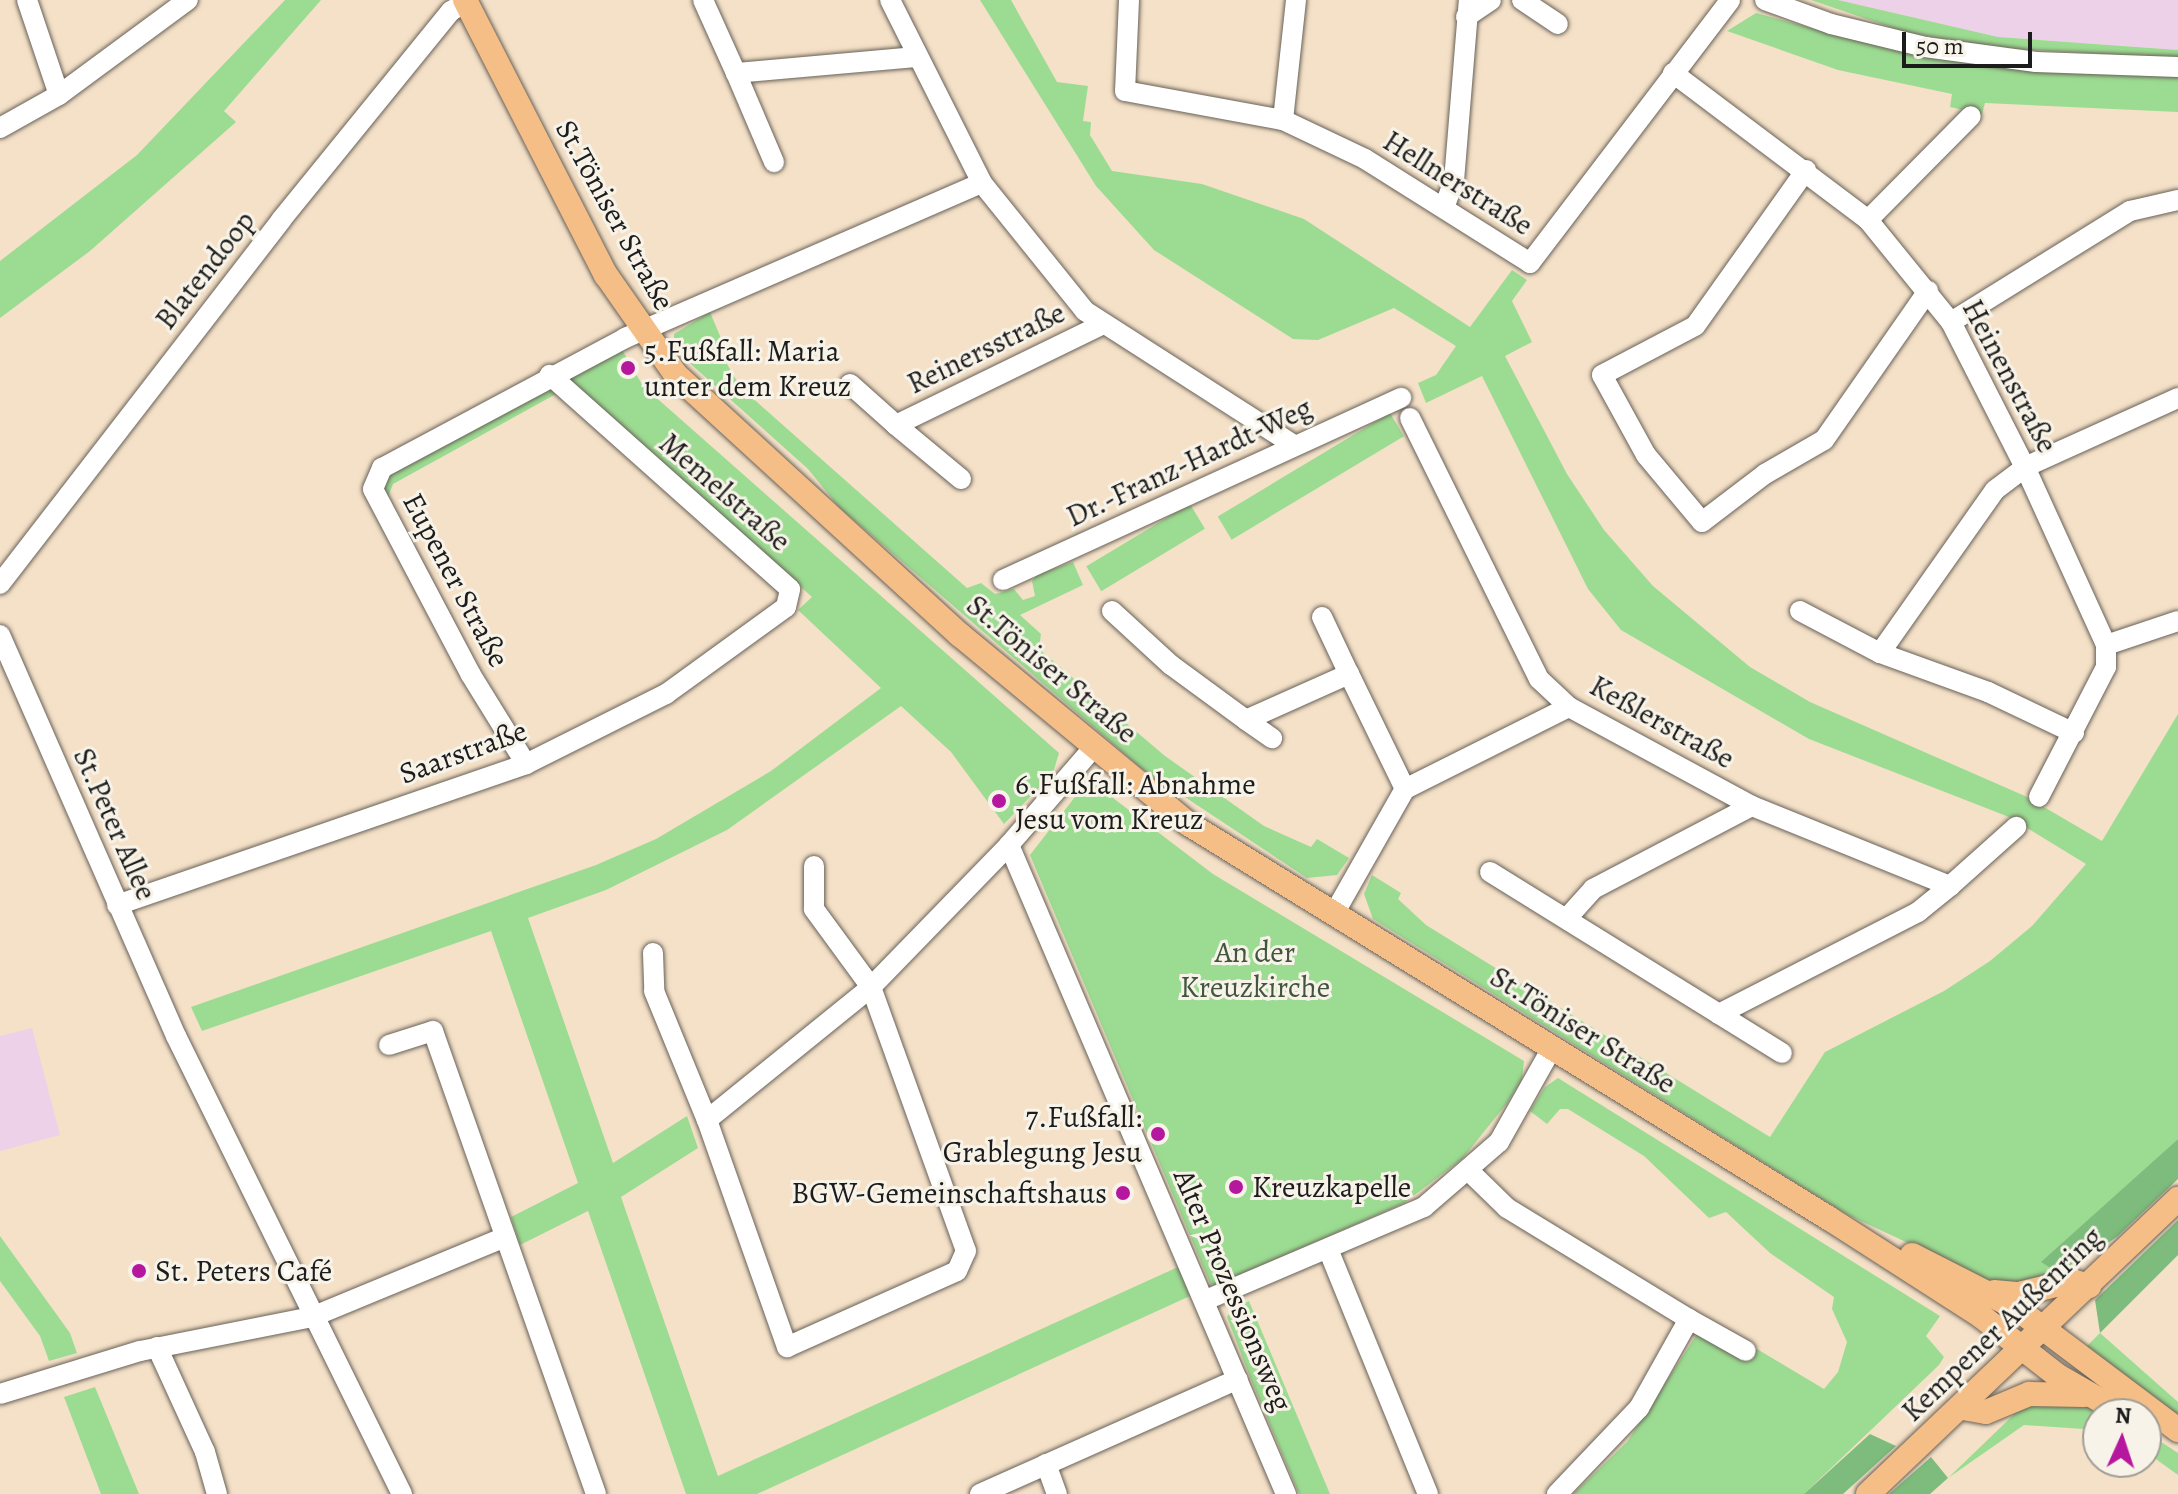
<!DOCTYPE html>
<html>
<head>
<meta charset="utf-8">
<style>
  body { margin:0 }
  #map { position:relative; width:2178px; height:1494px; overflow:hidden; background:#f5e1c8; font-family:Alegreya,serif }
  div>[style] { position:absolute }
  [style*='--x'] { left:calc(var(--x)*1px); top:calc(var(--y)*1px); width:calc(var(--w)*1px); rotate:calc(var(--a)*1deg) }
  .built>* { inset:0; background:#ecd1e9 }
  .green>* { inset:0; background:#9cdc92; transform-origin:0 0 }
  .forest>* { inset:0; background:#7dbc7c }
  .roads { filter:drop-shadow(0 0 2px #686158) drop-shadow(0 0 2px #686158) }
  .minor>* { height:20px; margin:-10px; padding:0 10px; transform-origin:10px; border-radius:10px; background:#fff }
  .major>* { height:24px; margin:-12px; padding:0 12px; transform-origin:12px; border-radius:12px; background:#f6be87 }
  .dots>* { width:22px; height:22px; translate:-50% -50%; box-sizing:border-box; border:4px solid #f7f3e8; border-radius:50% }
  span { translate:-50% -50%; white-space:nowrap; text-align:center; line-height:1.15; -webkit-text-stroke:6px #f7f3e8; paint-order:stroke }
  .street-label { font-size:30px; color:#1c1c1c }
  .poi-label { font-size:30px; color:#1c1c1c }
  .left { translate:0 -50%; text-align:left }
  .right { translate:-100% -50%; text-align:right }
  .park-label { font-size:30px; color:#42563f }
  .north { position:absolute; left:2082px; top:1398px; width:80px; height:80px; box-sizing:border-box; background:#f7f3e8; border:2px solid #9f9d96; border-radius:50%; rotate:3deg; font-size:22px; font-weight:700; line-height:32px; text-align:center; color:#1c1c1c }
  .north::after { content:''; display:block; margin:auto; width:28px; height:36px; background:#b5179e; clip-path:polygon(50% 0,100% 100%,50% 72%,0 100%) }
  .scale { position:absolute; left:1902px; top:32px; width:130px; height:36px; box-sizing:border-box; border:4px solid #1c1c1c; border-top:0; padding-left:10px; font-size:24px; line-height:28px; white-space:nowrap; color:#1c1c1c; -webkit-text-stroke:6px #f7f3e8; paint-order:stroke }
</style>
</head>
<body>
<div id="map">
  <div class="built">
    <div style="clip-path:polygon(1838px 0,2178px 0,2178px 50px,1998px 37px)"></div>
    <div style="clip-path:polygon(32px 1028px,60px 1135px,0 1151px,0 1036px)"></div>
  </div>
  <div class="green">
    <div style="clip-path:polygon(285px 0,321px 0,224px 111px,236px 122px,90px 251px,0 318px,0 261px,137px 155px)"></div>
    <div style="clip-path:polygon(980px 0,1011px 0,1057px 82px,1088px 86px,1083px 121px,1091px 122px,1090px 135px,1112px 171px,1202px 184px,1304px 219px,1470px 327px,1512px 270px,1527px 280px,1512px 301px,1532px 342px,1505px 356px,1567px 474px,1604px 530px,1653px 586px,1750px 667px,1810px 702px,2025px 796px,2102px 841px,2178px 714px,2178px 1139px,2042px 1262px,2062px 1275px,2051px 1281px,1996px 1284px,1848px 1215px,1373px 919px,1364px 894px,1372px 875px,1401px 893px,1398px 899px,1426px 925px,1770px 1137px,1825px 1052px,1944px 991px,1990px 961px,2032px 926px,2086px 864px,2009px 817px,1809px 739px,1621px 630px,1588px 589px,1482px 376px,1426px 403px,1418px 383px,1436px 375px,1456px 346px,1394px 308px,1318px 340px,1293px 339px,1154px 250px,1096px 186px)"></div>
    <div style="clip-path:polygon(1811px 0,1838px 0,1998px 37px,2178px 50px,2178px 58px,1996px 48px,1905px 32px)"></div>
    <div style="clip-path:polygon(1756px 13px,1894px 50px,1992px 64px,2178px 75px,2178px 112px,1985px 103px,1982px 114px,1950px 107px,1952px 94px,1838px 70px,1727px 31px)"></div>
    <div style="clip-path:polygon(710px 312px,725px 348px,720px 352px,741px 388px,967px 588px,981px 583px,995px 594px,1014px 589px,1023px 600px,1035px 596px,1032px 581px,1037px 575px,1073px 562px,1083px 585px,1020px 615px,1041px 634px,1039px 649px,1165px 756px,1264px 826px,1311px 847px,1317px 839px,1349px 858px,1337px 875px,1307px 878px,1141px 768px,839px 507px,808px 469px,674px 349px,674px 334px)"></div>
    <div style="clip-path:polygon(621px 348px,643px 386px,1059px 753px,1053px 773px,1004px 824px,951px 752px,901px 706px,727px 830px,606px 890px,528px 918px,613px 1163px,687px 1116px,698px 1148px,621px 1197px,718px 1476px,1178px 1267px,1190px 1296px,757px 1494px,686px 1494px,588px 1211px,520px 1245px,511px 1217px,578px 1183px,491px 931px,202px 1031px,191px 1007px,596px 865px,656px 839px,771px 771px,881px 688px,798px 610px,812px 597px,566px 378px)"></div>
    <div style="clip-path:polygon(549px 387px,556px 394px,393px 484px,387px 500px,382px 490px,389px 476px)"></div>
    <div style="left:1390px;top:413px;width:27px;height:201px;rotate:59deg"></div>
    <div style="left:1190px;top:504px;width:29px;height:121px;rotate:59deg"></div>
    <div style="clip-path:polygon(1096px 785px,1213px 874px,1524px 1061px,1522px 1079px,1508px 1102px,1462px 1159px,1404px 1203px,1215px 1286px,1210px 1283px,1030px 855px,1078px 793px)"></div>
    <div style="clip-path:polygon(1558px 1078px,1940px 1316px,1926px 1336px,1944px 1357px,1939px 1365px,1804px 1494px,1573px 1494px,1627px 1442px,1699px 1331px,1748px 1362px,1757px 1349px,1824px 1389px,1838px 1372px,1847px 1342px,1832px 1309px,1834px 1297px,1770px 1253px,1726px 1212px,1709px 1218px,1644px 1156px,1568px 1109px,1560px 1109px,1547px 1124px,1530px 1111px,1545px 1087px)"></div>
    <div style="clip-path:polygon(0 1236px,70px 1333px,77px 1353px,49px 1361px,40px 1336px,0 1281px)"></div>
    <div style="clip-path:polygon(1249px 1301px,1330px 1494px,1299px 1494px,1252px 1382px,1227px 1317px,1232px 1308px)"></div>
    <div style="clip-path:polygon(2100px 1333px,2178px 1402px,2178px 1417px,2086px 1347px)"></div>
    <div style="clip-path:polygon(95px 1387px,139px 1494px,101px 1494px,64px 1397px)"></div>
    <div style="clip-path:polygon(2030px 1399px,2071px 1400px,2114px 1414px,2098px 1414px,2098px 1430px,2024px 1425px,1948px 1478px)"></div>
    <div style="clip-path:polygon(2146px 1432px,2178px 1453px,2178px 1475px,2146px 1452px)"></div>
  </div>
  <div class="forest">
    <div style="clip-path:polygon(2178px 1139px,2178px 1179px,2118px 1236px,2062px 1275px,2041px 1262px)"></div>
    <div style="clip-path:polygon(2178px 1220px,2178px 1255px,2100px 1333px,2095px 1300px)"></div>
    <div style="clip-path:polygon(1870px 1434px,1896px 1446px,1843px 1494px,1804px 1494px)"></div>
    <div style="clip-path:polygon(1931px 1457px,1948px 1478px,1930px 1494px,1889px 1494px)"></div>
  </div>
  <div class="roads">
    <div class="minor">
      <div style="--x:27;--y:0;--w:100;--a:71.4"></div>
      <div style="--x:703;--y:0;--w:80;--a:65.7"></div>
      <div style="--x:736;--y:73;--w:182;--a:-5.1"></div>
      <div style="--x:890;--y:0;--w:205;--a:63.3"></div>
      <div style="--x:982;--y:183;--w:164;--a:51.2"></div>
      <div style="--x:1085;--y:311;--w:248;--a:32.7"></div>
      <div style="--x:1129;--y:0;--w:91;--a:92.5"></div>
      <div style="--x:1125;--y:91;--w:161;--a:10.4"></div>
      <div style="--x:1283;--y:120;--w:91;--a:25.4"></div>
      <div style="--x:1365;--y:159;--w:195;--a:32.2"></div>
      <div style="--x:1530;--y:263;--w:330;--a:-52.7"></div>
      <div style="--x:1522;--y:0;--w:43;--a:33.7"></div>
      <div style="--x:1765;--y:0;--w:70;--a:20"></div>
      <div style="--x:1831;--y:24;--w:97;--a:13.7"></div>
      <div style="--x:1925;--y:47;--w:112;--a:7.7"></div>
      <div style="--x:2036;--y:62;--w:142;--a:2"></div>
      <div style="--x:1466;--y:17;--w:30;--a:-34"></div>
      <div style="--x:736;--y:73;--w:97;--a:66.9"></div>
      <div style="--x:1673;--y:73;--w:244;--a:37"></div>
      <div style="--x:1868;--y:220;--w:132;--a:50.9"></div>
      <div style="--x:1951;--y:322;--w:163;--a:63"></div>
      <div style="--x:2025;--y:467;--w:196;--a:65.5"></div>
      <div style="--x:2106;--y:645;--w:22;--a:90"></div>
      <div style="--x:2106;--y:667;--w:146;--a:117.3"></div>
      <div style="--x:1283;--y:120;--w:121;--a:-83.8"></div>
      <div style="--x:0;--y:128;--w:68;--a:-29.2"></div>
      <div style="--x:59;--y:95;--w:160;--a:-36.4"></div>
      <div style="--x:1806;--y:170;--w:191;--a:125.4"></div>
      <div style="--x:1695;--y:326;--w:105;--a:152.2"></div>
      <div style="--x:1602;--y:375;--w:91;--a:61.2"></div>
      <div style="--x:1646;--y:455;--w:87;--a:50.1"></div>
      <div style="--x:1702;--y:522;--w:79;--a:-37.3"></div>
      <div style="--x:1765;--y:474;--w:68;--a:-30"></div>
      <div style="--x:1824;--y:440;--w:182;--a:-55.1"></div>
      <div style="--x:1444;--y:208;--w:29;--a:-70"></div>
      <div style="--x:1454;--y:181;--w:182;--a:-85.3"></div>
      <div style="--x:1868;--y:220;--w:146;--a:-45.3"></div>
      <div style="--x:1951;--y:322;--w:211;--a:-31.8"></div>
      <div style="--x:2130;--y:211;--w:49;--a:-12.9"></div>
      <div style="--x:850;--y:384;--w:62;--a:41.7"></div>
      <div style="--x:1410;--y:418;--w:291;--a:63.7"></div>
      <div style="--x:1539;--y:679;--w:41;--a:43"></div>
      <div style="--x:1569;--y:707;--w:208;--a:28.4"></div>
      <div style="--x:1752;--y:806;--w:214;--a:22"></div>
      <div style="--x:1950;--y:886;--w:89;--a:-41.8"></div>
      <div style="--x:961;--y:479;--w:85;--a:-140.3"></div>
      <div style="--x:896;--y:425;--w:230;--a:-26"></div>
      <div style="--x:1003;--y:580;--w:438;--a:-24.6"></div>
      <div style="--x:0;--y:584;--w:460;--a:-52.3"></div>
      <div style="--x:281;--y:220;--w:269;--a:-50.9"></div>
      <div style="--x:451;--y:11;--w:17;--a:-31"></div>
      <div style="--x:1112;--y:611;--w:80;--a:42.5"></div>
      <div style="--x:1171;--y:665;--w:93;--a:36.3"></div>
      <div style="--x:1246;--y:720;--w:113;--a:-24.1"></div>
      <div style="--x:1349;--y:674;--w:128;--a:64"></div>
      <div style="--x:1800;--y:611;--w:90;--a:27.7"></div>
      <div style="--x:1322;--y:617;--w:63;--a:64.7"></div>
      <div style="--x:0;--y:635;--w:438;--a:66.3"></div>
      <div style="--x:176;--y:1036;--w:511;--a:63.74"></div>
      <div style="--x:2106;--y:645;--w:76;--a:-18.4"></div>
      <div style="--x:1246;--y:720;--w:32;--a:35"></div>
      <div style="--x:2074;--y:733;--w:95;--a:-154.5"></div>
      <div style="--x:1988;--y:692;--w:115;--a:-160.1"></div>
      <div style="--x:1880;--y:653;--w:199;--a:-54.8"></div>
      <div style="--x:1995;--y:490;--w:38;--a:-37"></div>
      <div style="--x:2025;--y:467;--w:168;--a:-24.3"></div>
      <div style="--x:526;--y:764;--w:105;--a:-121.7"></div>
      <div style="--x:471;--y:675;--w:210;--a:-117.8"></div>
      <div style="--x:373;--y:489;--w:23;--a:-67"></div>
      <div style="--x:382;--y:468;--w:276;--a:-28.1"></div>
      <div style="--x:625;--y:338;--w:389;--a:-23.5"></div>
      <div style="--x:1009;--y:845;--w:706;--a:66.89"></div>
      <div style="--x:1490;--y:872;--w:269;--a:31.8"></div>
      <div style="--x:1719;--y:1014;--w:224;--a:-27.1"></div>
      <div style="--x:1918;--y:912;--w:41;--a:-39.1"></div>
      <div style="--x:117;--y:905;--w:433;--a:-19"></div>
      <div style="--x:526;--y:764;--w:157;--a:-26.6"></div>
      <div style="--x:666;--y:694;--w:148;--a:-35.9"></div>
      <div style="--x:786;--y:607;--w:18;--a:-77"></div>
      <div style="--x:790;--y:589;--w:322;--a:-138.3"></div>
      <div style="--x:1335;--y:912;--w:142;--a:-60.4"></div>
      <div style="--x:1405;--y:789;--w:183;--a:-26.6"></div>
      <div style="--x:1568;--y:917;--w:38;--a:-48"></div>
      <div style="--x:1593;--y:889;--w:179;--a:-27.6"></div>
      <div style="--x:653;--y:953;--w:38;--a:88"></div>
      <div style="--x:654;--y:991;--w:139;--a:67.7"></div>
      <div style="--x:707;--y:1120;--w:241;--a:70.6"></div>
      <div style="--x:787;--y:1347;--w:186;--a:-24.1"></div>
      <div style="--x:957;--y:1271;--w:22;--a:-66"></div>
      <div style="--x:966;--y:1251;--w:281;--a:-109.8"></div>
      <div style="--x:871;--y:987;--w:97;--a:-126.2"></div>
      <div style="--x:814;--y:909;--w:43;--a:-90"></div>
      <div style="--x:1719;--y:1014;--w:74;--a:31.8"></div>
      <div style="--x:389;--y:1045;--w:46;--a:-17.7"></div>
      <div style="--x:433;--y:1031;--w:491;--a:70.6"></div>
      <div style="--x:707;--y:1120;--w:211;--a:-39"></div>
      <div style="--x:871;--y:987;--w:198;--a:-45.8"></div>
      <div style="--x:1009;--y:845;--w:128;--a:-49.1"></div>
      <div style="--x:1468;--y:1170;--w:54;--a:44.3"></div>
      <div style="--x:1507;--y:1208;--w:213;--a:31.4"></div>
      <div style="--x:1689;--y:1319;--w:102;--a:119.3"></div>
      <div style="--x:1639;--y:1408;--w:119;--a:133.6"></div>
      <div style="--x:1328;--y:1249;--w:265;--a:67.8"></div>
      <div style="--x:1206;--y:1300;--w:237;--a:-23.1"></div>
      <div style="--x:1424;--y:1207;--w:99;--a:-40.9"></div>
      <div style="--x:1499;--y:1142;--w:108;--a:-60.6"></div>
      <div style="--x:1689;--y:1319;--w:65;--a:29.3"></div>
      <div style="--x:157;--y:1347;--w:115;--a:65.4"></div>
      <div style="--x:205;--y:1452;--w:44;--a:74.1"></div>
      <div style="--x:0;--y:1394;--w:146;--a:-17.1"></div>
      <div style="--x:140;--y:1351;--w:175;--a:-11.2"></div>
      <div style="--x:312;--y:1317;--w:209;--a:-22.5"></div>
      <div style="--x:1046;--y:1464;--w:32;--a:70"></div>
      <div style="--x:980;--y:1494;--w:282;--a:-24"></div>
    </div>
    <div class="major">
      <div style="--x:465;--y:0;--w:309;--a:62.9"></div>
      <div style="--x:606;--y:275;--w:122;--a:55"></div>
      <div style="--x:676;--y:375;--w:385;--a:42.5"></div>
      <div style="--x:960;--y:635;--w:295;--a:39.6"></div>
      <div style="--x:1187;--y:823;--w:755;--a:31.63"></div>
      <div style="--x:1830;--y:1219;--w:179;--a:32.7"></div>
      <div style="--x:1981;--y:1316;--w:98;--a:37.9"></div>
      <div style="--x:2058;--y:1376;--w:76;--a:29.9"></div>
      <div style="--x:1912;--y:1255;--w:117;--a:27"></div>
      <div style="--x:2016;--y:1308;--w:203;--a:37"></div>
      <div style="--x:1994;--y:1292;--w:25;--a:5"></div>
      <div style="--x:2019;--y:1294;--w:55;--a:-13.8"></div>
      <div style="--x:2072;--y:1281;--w:18;--a:16"></div>
      <div style="--x:1963;--y:1408;--w:23;--a:10"></div>
      <div style="--x:1986;--y:1412;--w:47;--a:-22.7"></div>
      <div style="--x:2029;--y:1394;--w:55;--a:1"></div>
      <div style="--x:1868;--y:1494;--w:428;--a:-43.6"></div>
    </div>
  </div>
  <div class="dots">
    <div style="left:628px;top:368px;background:#b5179e"></div>
    <div style="left:999px;top:801px;background:#b5179e"></div>
    <div style="left:1158px;top:1134px;background:#b5179e"></div>
    <div style="left:1236px;top:1187px;background:#b5179e"></div>
    <div style="left:1123px;top:1193px;background:#b5179e"></div>
    <div style="left:139px;top:1271px;background:#b5179e"></div>
  </div>
  <div class="street-label">
    <span style="left:1458px;top:183px;rotate:32deg">Hellnerstraße</span>
    <span style="left:615px;top:215px;rotate:61deg">St.Töniser Straße</span>
    <span style="left:205px;top:270px;rotate:-52deg">Blatendoop</span>
    <span style="left:986px;top:348px;rotate:-26deg">Reinersstraße</span>
    <span style="left:2010px;top:376px;rotate:62deg">Heinenstraße</span>
    <span style="left:1189px;top:462px;rotate:-25deg">Dr.-Franz-Hardt-Weg</span>
    <span style="left:725px;top:492px;rotate:41deg">Memelstraße</span>
    <span style="left:456px;top:580px;rotate:62deg">Eupener Straße</span>
    <span style="left:1052px;top:669px;rotate:40deg">St.Töniser Straße</span>
    <span style="left:1662px;top:722px;rotate:29deg">Keßlerstraße</span>
    <span style="left:463px;top:752px;rotate:-20deg">Saarstraße</span>
    <span style="left:115px;top:824px;rotate:66deg">St.Peter Allee</span>
    <span style="left:1583px;top:1030px;rotate:32deg">St.Töniser Straße</span>
    <span style="left:1233px;top:1290px;rotate:67deg">Alter Prozessionsweg</span>
    <span style="left:2002px;top:1324px;rotate:-44deg">Kempener Außenring</span>
  </div>
  <div class="poi-label">
    <span class="left" style="left:644px;top:368px">5.Fußfall: Maria<br>unter dem Kreuz</span>
    <span class="left" style="left:1015px;top:801px">6.Fußfall: Abnahme<br>Jesu vom Kreuz</span>
    <span class="right" style="left:1142px;top:1134px">7.Fußfall:<br>Grablegung Jesu</span>
    <span class="left" style="left:1252px;top:1187px">Kreuzkapelle</span>
    <span class="right" style="left:1107px;top:1193px">BGW-Gemeinschaftshaus</span>
    <span class="left" style="left:155px;top:1271px">St. Peters Café</span>
  </div>
  <div class="park-label">
    <span style="left:1255px;top:969px">An der<br>Kreuzkirche</span>
  </div>
  <div class="north">N</div>
  <div class="scale">50 m</div>
</div>
</body>
</html>
